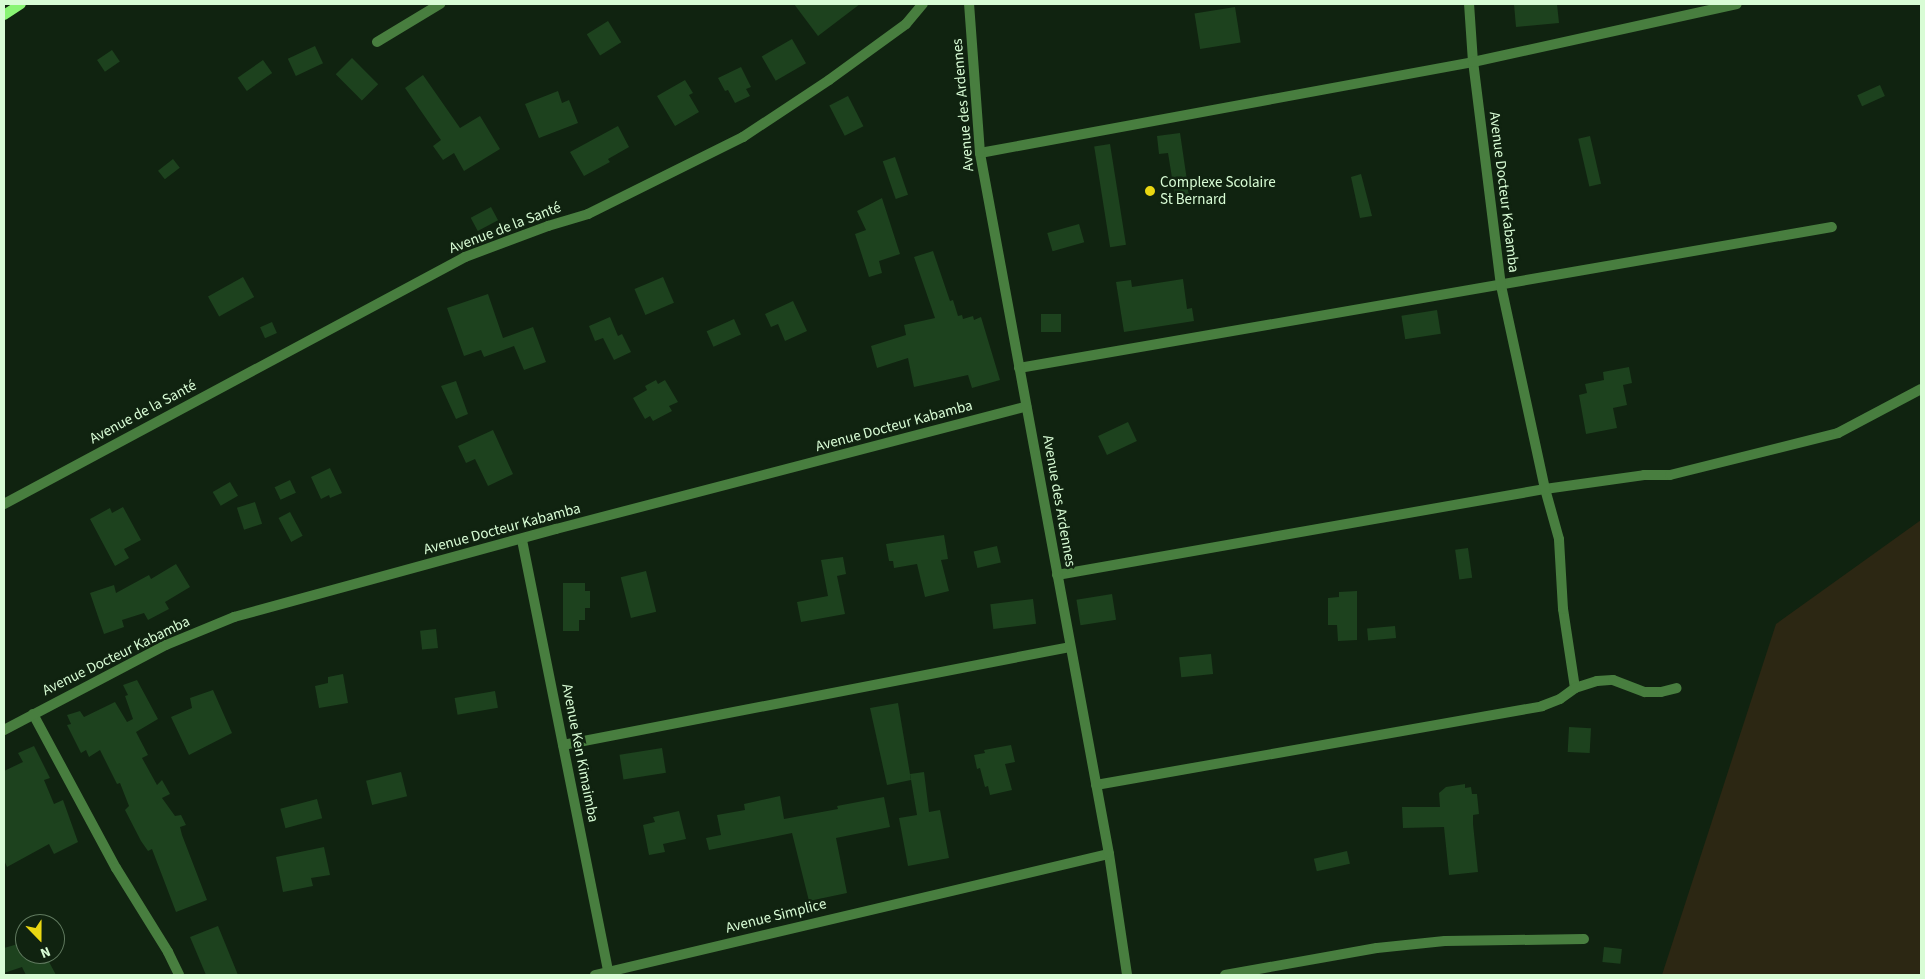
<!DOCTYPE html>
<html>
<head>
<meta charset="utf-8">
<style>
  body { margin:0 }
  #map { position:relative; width:1925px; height:979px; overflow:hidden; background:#102310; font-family:"Source Sans 3",sans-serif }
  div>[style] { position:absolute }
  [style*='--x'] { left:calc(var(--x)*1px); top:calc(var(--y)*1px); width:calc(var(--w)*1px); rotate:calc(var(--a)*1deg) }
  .green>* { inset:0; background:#2c2713 }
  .building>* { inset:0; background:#1d421e; transform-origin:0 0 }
  .minor>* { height:10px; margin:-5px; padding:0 5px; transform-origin:5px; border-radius:5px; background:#487e3f }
  .secondary>* { height:10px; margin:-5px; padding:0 5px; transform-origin:5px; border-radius:5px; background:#89f474 }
  .dots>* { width:14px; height:14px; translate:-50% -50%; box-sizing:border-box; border:2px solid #102310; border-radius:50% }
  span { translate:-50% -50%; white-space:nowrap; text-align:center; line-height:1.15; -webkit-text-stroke:5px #102310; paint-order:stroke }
  .street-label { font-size:15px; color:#d8fcd5 }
  .poi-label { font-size:15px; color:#d8fcd5 }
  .left { translate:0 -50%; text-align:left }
  .frame { position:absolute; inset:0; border:5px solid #d8fcd5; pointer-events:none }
  .north { position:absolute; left:15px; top:914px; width:50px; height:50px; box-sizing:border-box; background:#102310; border:1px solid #607a5f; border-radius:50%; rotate:158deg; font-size:14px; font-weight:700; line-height:20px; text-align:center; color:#d8fcd5 }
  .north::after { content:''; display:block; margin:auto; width:18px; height:22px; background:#ead712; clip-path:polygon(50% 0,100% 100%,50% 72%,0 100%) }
</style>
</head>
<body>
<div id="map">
  <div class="green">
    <div style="clip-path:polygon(1921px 520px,1921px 975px,1662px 975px,1776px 624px)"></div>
  </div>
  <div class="building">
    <div style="clip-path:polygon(794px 4px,860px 4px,818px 36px)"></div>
    <div style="clip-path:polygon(1514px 4px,1557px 4px,1559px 23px,1516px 27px)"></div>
    <div style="left:1235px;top:7px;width:36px;height:41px;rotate:81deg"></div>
    <div style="left:608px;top:21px;width:25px;height:25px;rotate:58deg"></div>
    <div style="left:792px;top:39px;width:28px;height:35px;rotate:60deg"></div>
    <div style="left:315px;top:46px;width:19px;height:30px;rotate:65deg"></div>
    <div style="left:112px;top:50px;width:14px;height:18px;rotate:56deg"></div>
    <div style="left:352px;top:58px;width:37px;height:23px;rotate:45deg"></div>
    <div style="left:263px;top:60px;width:16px;height:31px;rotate:55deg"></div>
    <div style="clip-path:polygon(741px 67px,751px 87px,746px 89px,750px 96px,735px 103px,728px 90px,725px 91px,718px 78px)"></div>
    <div style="clip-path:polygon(423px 75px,460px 128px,480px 116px,500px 149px,464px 171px,454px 153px,443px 160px,433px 146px,441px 140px,405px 88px)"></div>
    <div style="clip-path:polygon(685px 80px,693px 93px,689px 95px,699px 112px,675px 126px,657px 96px)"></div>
    <div style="left:1880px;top:85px;width:12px;height:25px;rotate:66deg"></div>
    <div style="clip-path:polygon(558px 91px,562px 103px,569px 100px,578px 123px,539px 138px,525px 104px)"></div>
    <div style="left:848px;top:96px;width:34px;height:21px;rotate:63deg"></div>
    <div style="clip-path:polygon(618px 126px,629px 147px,608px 159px,610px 162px,584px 176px,570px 152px)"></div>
    <div style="clip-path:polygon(1180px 133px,1189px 194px,1175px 196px,1168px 153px,1159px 154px,1157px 136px)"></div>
    <div style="left:1590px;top:136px;width:49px;height:12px;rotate:77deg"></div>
    <div style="left:1110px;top:144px;width:102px;height:16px;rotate:81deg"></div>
    <div style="left:895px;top:157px;width:40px;height:13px;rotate:71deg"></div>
    <div style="left:173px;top:159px;width:11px;height:19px;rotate:52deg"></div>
    <div style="clip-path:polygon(1361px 174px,1372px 216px,1360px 218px,1351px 177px)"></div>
    <div style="clip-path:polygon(882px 198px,900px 254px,879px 261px,882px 273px,869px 277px,855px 234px,866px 230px,857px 211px)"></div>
    <div style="left:491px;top:207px;width:15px;height:23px;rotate:62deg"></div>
    <div style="left:1079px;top:224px;width:19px;height:33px;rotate:74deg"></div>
    <div style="clip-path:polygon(933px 251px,950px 301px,953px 300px,958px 316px,962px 315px,963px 319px,973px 316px,974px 320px,981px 317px,1000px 380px,972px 388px,968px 375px,914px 387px,908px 358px,877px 368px,871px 346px,906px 335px,904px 325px,935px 318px,914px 257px)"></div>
    <div style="left:243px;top:277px;width:23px;height:40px;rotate:61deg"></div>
    <div style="left:663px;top:277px;width:28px;height:31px;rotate:67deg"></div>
    <div style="clip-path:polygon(1183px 279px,1187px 309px,1192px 308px,1194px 321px,1124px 332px,1116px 282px,1131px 280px,1132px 287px)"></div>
    <div style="clip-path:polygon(488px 294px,503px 338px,533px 327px,546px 362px,524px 370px,514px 346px,484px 357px,481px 350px,464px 356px,447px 308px)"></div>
    <div style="clip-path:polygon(793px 301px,807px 331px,785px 341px,778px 324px,771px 327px,765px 314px)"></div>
    <div style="left:1437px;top:310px;width:24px;height:36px;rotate:81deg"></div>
    <div style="left:1061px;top:314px;width:18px;height:20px;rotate:90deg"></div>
    <div style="clip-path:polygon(610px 317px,618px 336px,622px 334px,631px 352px,614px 360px,603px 338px,595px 341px,589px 326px)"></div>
    <div style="left:734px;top:319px;width:17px;height:30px;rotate:66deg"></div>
    <div style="left:272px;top:322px;width:12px;height:13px;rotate:66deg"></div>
    <div style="clip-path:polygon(1629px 367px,1632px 383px,1623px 385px,1627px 405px,1613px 408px,1617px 428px,1586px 434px,1579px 395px,1587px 393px,1585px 384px,1604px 380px,1603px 372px)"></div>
    <div style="clip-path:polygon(656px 380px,658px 384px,665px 380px,678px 402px,669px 406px,672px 411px,653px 421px,650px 416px,645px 419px,633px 398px,647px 390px,645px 386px)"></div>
    <div style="clip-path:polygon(456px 381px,468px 414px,456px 419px,441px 386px)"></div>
    <div style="left:1128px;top:422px;width:21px;height:33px;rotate:65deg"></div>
    <div style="clip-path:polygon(493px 430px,513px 474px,488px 486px,475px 459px,466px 463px,458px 446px)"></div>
    <div style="clip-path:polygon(330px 468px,342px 493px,330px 498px,329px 495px,321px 499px,311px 477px)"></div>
    <div style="left:290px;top:480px;width:14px;height:17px;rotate:65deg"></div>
    <div style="left:230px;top:482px;width:16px;height:20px;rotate:60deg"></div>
    <div style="left:255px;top:502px;width:23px;height:19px;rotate:72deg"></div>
    <div style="clip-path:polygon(123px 507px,141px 540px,124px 549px,129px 558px,115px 566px,90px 519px,110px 508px,112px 513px)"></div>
    <div style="left:290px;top:512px;width:27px;height:13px;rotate:62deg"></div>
    <div style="clip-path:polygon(944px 535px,948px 559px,941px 560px,949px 591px,925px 597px,917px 564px,894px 568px,893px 561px,889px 561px,886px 544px)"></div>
    <div style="left:997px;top:546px;width:17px;height:24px;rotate:77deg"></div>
    <div style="left:1468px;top:548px;width:30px;height:13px;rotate:82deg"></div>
    <div style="clip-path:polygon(843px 557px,846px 574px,837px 576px,845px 614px,801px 622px,797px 602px,828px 596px,821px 560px)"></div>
    <div style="clip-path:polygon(176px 564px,190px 587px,165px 602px,169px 609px,148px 620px,144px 613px,122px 620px,124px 627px,104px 634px,90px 593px,114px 585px,116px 593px,149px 575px,151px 579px)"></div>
    <div style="left:646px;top:571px;width:42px;height:26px;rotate:76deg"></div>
    <div style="clip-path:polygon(563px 583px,585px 583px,585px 591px,590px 591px,590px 608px,585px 608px,585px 620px,579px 620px,579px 631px,563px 631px)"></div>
    <div style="clip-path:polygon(1357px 591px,1357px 640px,1338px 641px,1337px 625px,1328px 625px,1328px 598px,1339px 597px,1339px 592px)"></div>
    <div style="left:1112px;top:594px;width:26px;height:36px;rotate:81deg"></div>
    <div style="left:1033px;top:599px;width:25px;height:43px;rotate:83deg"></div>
    <div style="left:1395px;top:626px;width:12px;height:28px;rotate:85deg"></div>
    <div style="left:436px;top:629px;width:19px;height:16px;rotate:84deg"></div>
    <div style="left:1211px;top:654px;width:20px;height:32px;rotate:84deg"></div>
    <div style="clip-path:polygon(343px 674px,348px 703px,319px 708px,315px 686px,328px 683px,328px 677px)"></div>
    <div style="clip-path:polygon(137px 680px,158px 719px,136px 732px,148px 755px,142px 758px,157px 785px,162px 780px,170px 794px,162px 798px,175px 816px,181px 815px,186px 825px,180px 827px,182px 835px,207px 900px,176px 912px,152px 849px,148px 851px,141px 841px,125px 810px,129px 806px,120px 783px,117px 784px,100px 750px,89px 757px,86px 750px,81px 753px,67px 725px,71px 724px,67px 715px,80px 711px,84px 717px,115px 702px,127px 722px,133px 719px,125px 696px,128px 695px,123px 685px)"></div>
    <div style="clip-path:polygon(213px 690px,232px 733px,189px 755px,171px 717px,192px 708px,190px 698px)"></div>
    <div style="left:495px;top:691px;width:17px;height:41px;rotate:80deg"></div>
    <div style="clip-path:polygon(898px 703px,911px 780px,887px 785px,870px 708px)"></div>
    <div style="left:1569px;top:727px;width:22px;height:25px;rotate:3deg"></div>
    <div style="clip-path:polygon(1011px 745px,1015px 762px,1005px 764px,1012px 790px,990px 795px,988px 786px,985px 787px,980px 768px,977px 769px,974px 755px,985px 753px,984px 750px)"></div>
    <div style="clip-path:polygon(34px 746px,50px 778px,44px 780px,54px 804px,63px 800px,78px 842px,54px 854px,49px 844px,7px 867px,4px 860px,4px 771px,23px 762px,18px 753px)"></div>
    <div style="left:662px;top:748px;width:25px;height:43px;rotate:81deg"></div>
    <div style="left:401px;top:772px;width:25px;height:36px;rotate:76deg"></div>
    <div style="clip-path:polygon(924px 772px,929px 812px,940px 810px,949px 858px,908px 866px,899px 818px,917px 815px,910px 774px)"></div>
    <div style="clip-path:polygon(1465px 784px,1465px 788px,1471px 787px,1472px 794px,1477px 794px,1479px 814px,1473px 815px,1473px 824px,1478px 872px,1449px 875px,1444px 827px,1403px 828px,1402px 807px,1440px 807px,1439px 793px,1446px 787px)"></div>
    <div style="clip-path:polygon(780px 796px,784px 819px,838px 809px,837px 806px,884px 797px,890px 827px,836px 838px,847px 893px,809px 901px,792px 833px,709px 850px,706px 838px,721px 835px,717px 815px,745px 810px,744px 804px)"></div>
    <div style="left:317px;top:799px;width:20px;height:38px;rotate:75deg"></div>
    <div style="clip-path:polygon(679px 811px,686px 839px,663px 844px,665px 852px,649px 855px,643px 825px,655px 822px,653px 817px)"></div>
    <div style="clip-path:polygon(324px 847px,330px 875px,311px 878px,313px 886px,283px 892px,276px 857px)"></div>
    <div style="left:1347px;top:851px;width:13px;height:34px;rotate:77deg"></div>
    <div style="clip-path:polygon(218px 926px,238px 975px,206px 975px,190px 937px)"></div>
    <div style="clip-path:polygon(25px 942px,25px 954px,53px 954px,54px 956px,47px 958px,56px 975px,26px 975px,22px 967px,4px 973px,4px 948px)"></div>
    <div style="left:1604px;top:947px;width:18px;height:15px;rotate:6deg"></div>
  </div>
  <div class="minor">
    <div style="--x:377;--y:42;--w:74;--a:-31.1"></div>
    <div style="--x:980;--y:153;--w:501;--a:-10.46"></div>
    <div style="--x:1473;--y:62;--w:58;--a:-93.9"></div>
    <div style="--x:1019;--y:368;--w:825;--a:-9.84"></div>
    <div style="--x:4;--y:504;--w:523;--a:-28.18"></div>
    <div style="--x:465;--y:257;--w:89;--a:-20.5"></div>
    <div style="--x:548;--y:226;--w:42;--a:-16.7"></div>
    <div style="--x:588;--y:214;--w:173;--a:-26.4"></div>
    <div style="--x:743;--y:137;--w:103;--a:-33.5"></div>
    <div style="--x:829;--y:80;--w:95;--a:-36"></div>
    <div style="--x:906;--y:24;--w:26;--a:-50"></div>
    <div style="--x:522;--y:540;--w:444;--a:78.7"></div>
    <div style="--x:1057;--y:575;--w:496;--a:-10"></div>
    <div style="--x:1545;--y:489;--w:100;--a:-8"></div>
    <div style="--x:1644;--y:475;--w:26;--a:0"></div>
    <div style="--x:1670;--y:475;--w:173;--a:-14"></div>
    <div style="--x:1838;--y:433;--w:94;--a:-27.9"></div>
    <div style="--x:1575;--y:688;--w:80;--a:-98.6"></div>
    <div style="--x:1563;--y:609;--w:70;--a:-93.3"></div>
    <div style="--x:1559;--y:539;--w:52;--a:-105.6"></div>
    <div style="--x:1545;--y:489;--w:208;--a:-102.2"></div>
    <div style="--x:1501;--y:286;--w:226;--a:-97.1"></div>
    <div style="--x:1473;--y:62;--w:270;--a:-12.4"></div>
    <div style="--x:33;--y:714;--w:175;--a:61.7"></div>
    <div style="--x:116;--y:868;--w:99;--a:58.2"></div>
    <div style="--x:168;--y:952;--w:25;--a:64"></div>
    <div style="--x:4;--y:730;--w:183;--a:-27.7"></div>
    <div style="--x:166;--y:645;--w:74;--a:-22.4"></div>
    <div style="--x:234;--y:617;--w:334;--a:-15.3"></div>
    <div style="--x:556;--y:529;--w:486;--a:-14.6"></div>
    <div style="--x:563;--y:745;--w:516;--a:-10.94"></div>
    <div style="--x:1096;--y:785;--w:453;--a:-10"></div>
    <div style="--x:1542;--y:706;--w:19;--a:-21"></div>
    <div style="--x:1560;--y:699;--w:19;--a:-36"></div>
    <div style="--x:1575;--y:688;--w:23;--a:-18"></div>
    <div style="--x:1597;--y:681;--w:16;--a:-4"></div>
    <div style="--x:1613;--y:680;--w:34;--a:21"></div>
    <div style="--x:1645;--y:692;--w:16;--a:0"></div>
    <div style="--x:1661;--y:692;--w:16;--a:-14"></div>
    <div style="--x:1109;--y:854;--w:122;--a:81.5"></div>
    <div style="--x:595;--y:975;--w:528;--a:-13.25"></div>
    <div style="--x:1109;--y:854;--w:713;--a:-100.43"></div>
    <div style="--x:980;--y:153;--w:149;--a:-94.2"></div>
    <div style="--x:1225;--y:975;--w:154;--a:-10.1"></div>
    <div style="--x:1377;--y:948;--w:68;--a:-5.9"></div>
    <div style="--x:1445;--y:941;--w:139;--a:-0.8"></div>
  </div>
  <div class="secondary">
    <div style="--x:4;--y:15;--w:20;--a:-33"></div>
  </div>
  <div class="dots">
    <div style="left:1150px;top:191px;background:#ead712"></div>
  </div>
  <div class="street-label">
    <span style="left:963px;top:105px;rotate:-95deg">Avenue des Ardennes</span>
    <span style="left:1504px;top:192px;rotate:83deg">Avenue Docteur Kabamba</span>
    <span style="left:505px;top:228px;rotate:-21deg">Avenue de la Santé</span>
    <span style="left:143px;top:412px;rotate:-28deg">Avenue de la Santé</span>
    <span style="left:894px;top:426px;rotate:-15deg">Avenue Docteur Kabamba</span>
    <span style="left:1059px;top:501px;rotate:80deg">Avenue des Ardennes</span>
    <span style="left:502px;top:529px;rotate:-15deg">Avenue Docteur Kabamba</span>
    <span style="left:116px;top:656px;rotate:-26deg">Avenue Docteur Kabamba</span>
    <span style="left:580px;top:753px;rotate:79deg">Avenue Ken Kimaimba</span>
    <span style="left:776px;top:916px;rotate:-14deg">Avenue Simplice</span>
  </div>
  <div class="poi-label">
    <span class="left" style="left:1160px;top:191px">Complexe Scolaire<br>St Bernard</span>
  </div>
  <div class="frame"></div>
  <div class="north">N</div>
</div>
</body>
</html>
